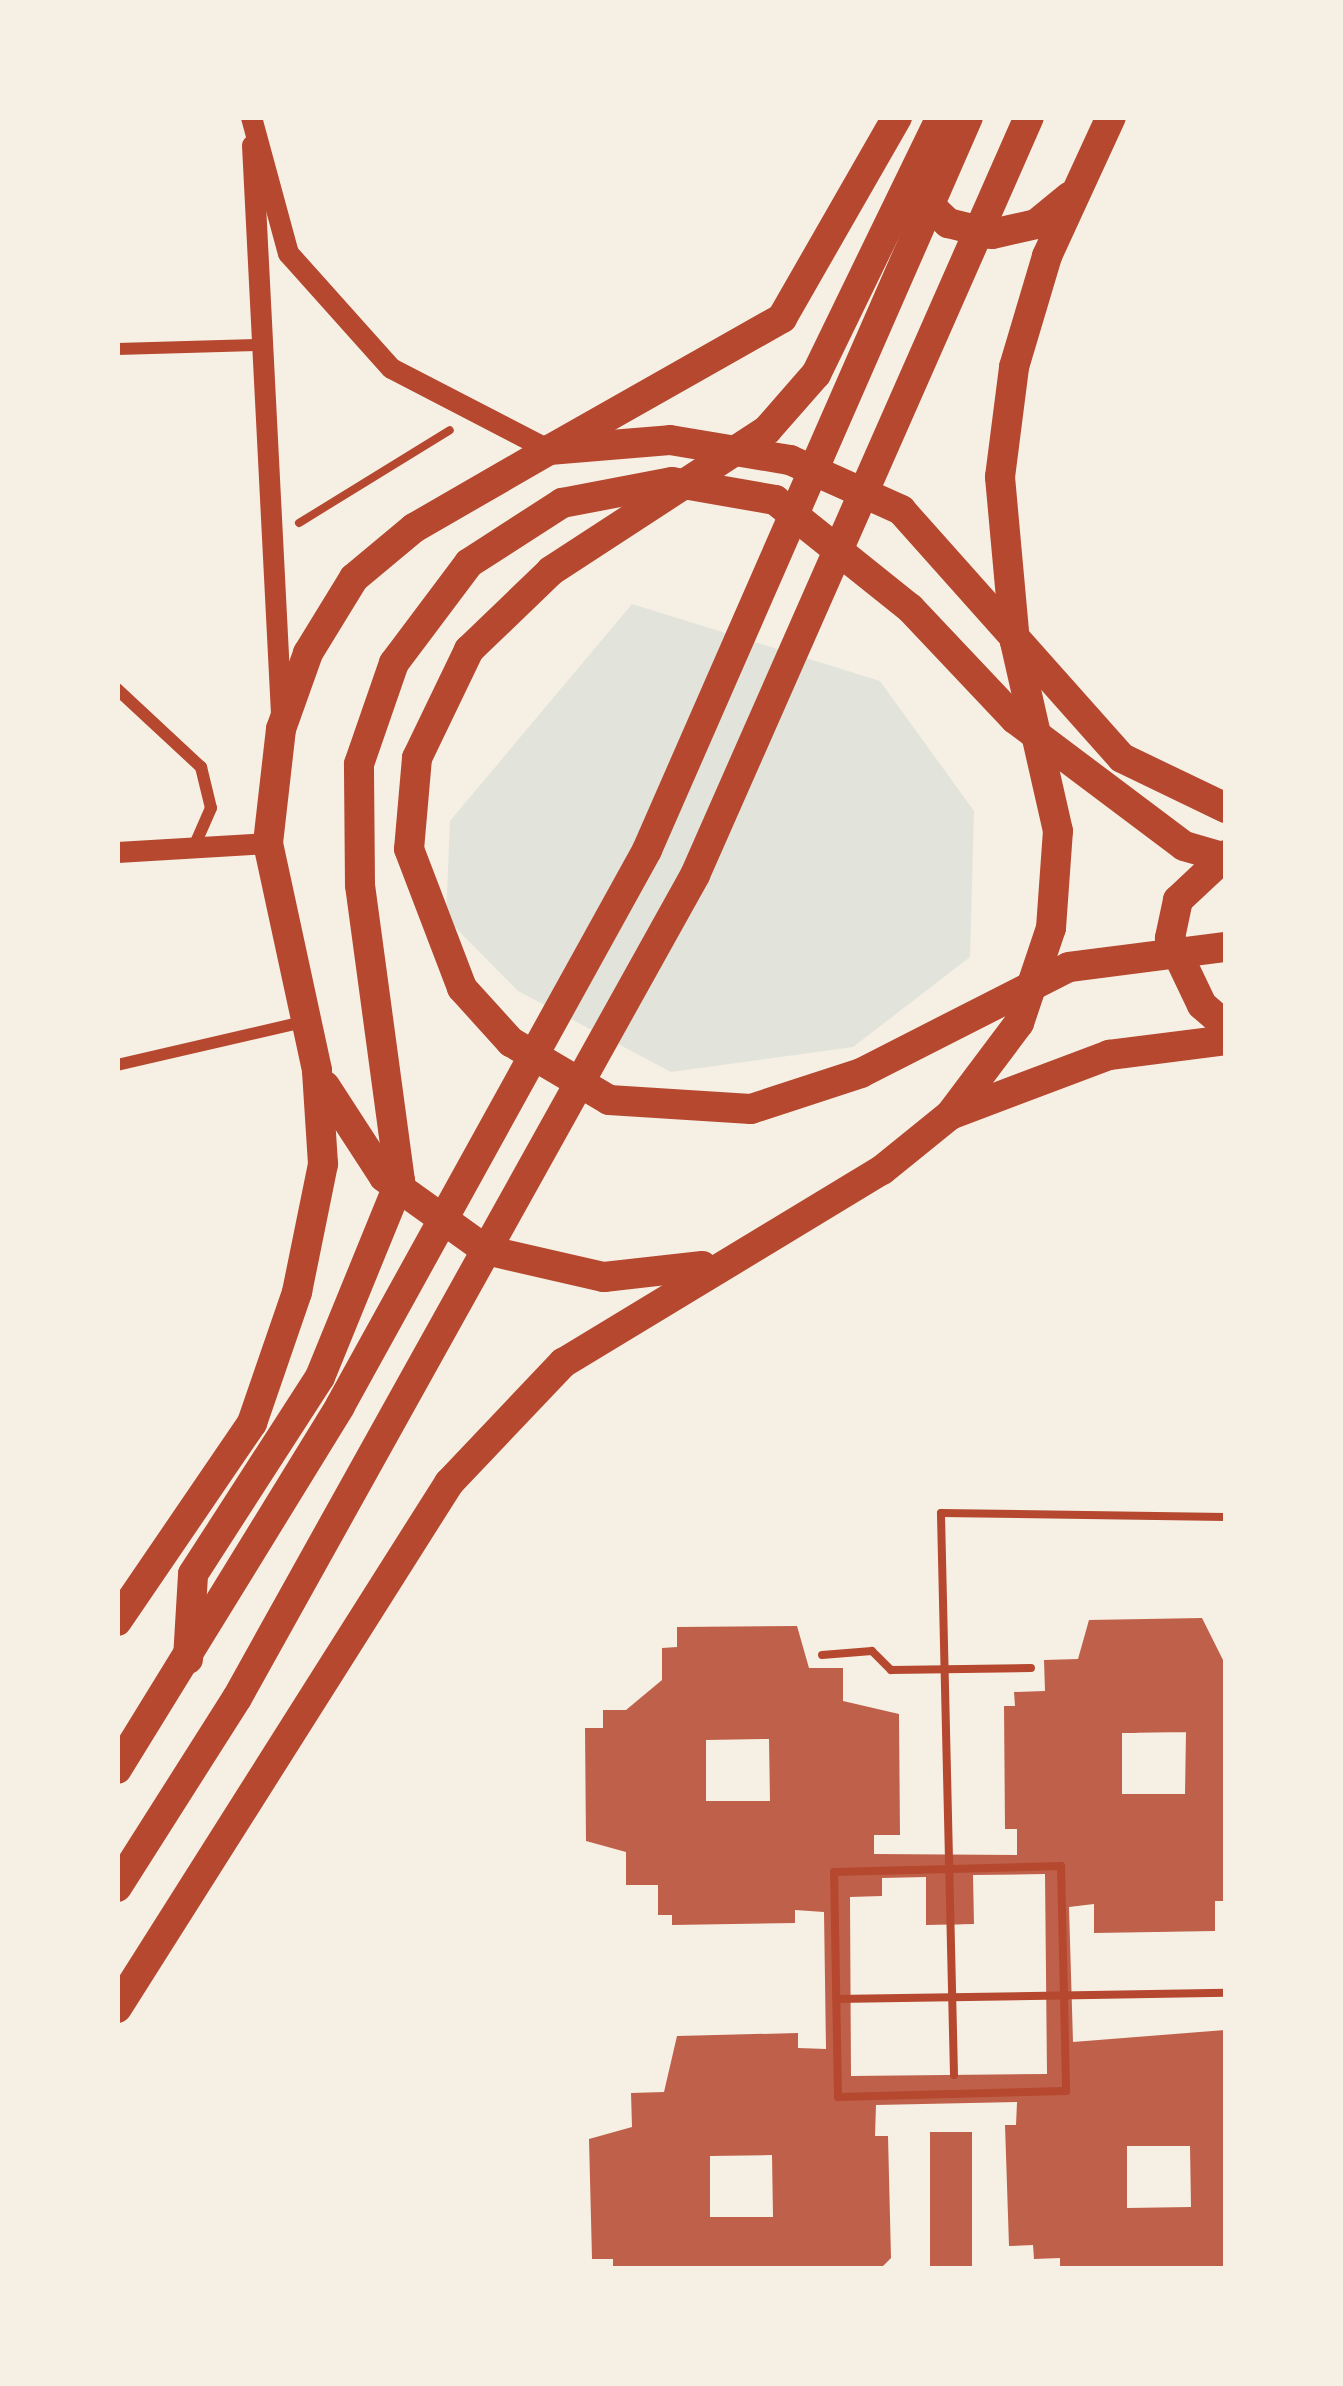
<!DOCTYPE html>
<html>
<head>
<meta charset="utf-8">
<style>
  body { margin:0 }
  #map { position:relative; width:1343px; height:2386px; overflow:hidden; background:#f6efe4; font-family:"Golos Text",sans-serif }
  div>[style] { position:absolute }
  [style*='--x'] { left:calc(var(--x)*1px); top:calc(var(--y)*1px); width:calc(var(--w)*1px); rotate:calc(var(--a)*1deg) }
  .green>* { inset:0; background:#e2e4dc }
  .building>* { inset:0; background:#bf614a; transform-origin:0 0 }
  .path>* { height:8px; margin:-4px; padding:0 4px; transform-origin:4px; border-radius:4px; background:#b5482f }
  .minor>* { height:12px; margin:-6px; padding:0 6px; transform-origin:6px; border-radius:6px; background:#b5482f }
  .tertiary>* { height:21px; margin:-10.5px; padding:0 10.5px; transform-origin:10.5px; border-radius:10.5px; background:#b5482f }
  .primary>* { height:30px; margin:-15px; padding:0 15px; transform-origin:15px; border-radius:15px; background:#b5482f }
  .trunk>* { height:30px; margin:-15px; padding:0 15px; transform-origin:15px; border-radius:15px; background:#b5482f }
  span { translate:-50% -50%; white-space:nowrap; text-align:center; line-height:1.15; -webkit-text-stroke:9px #f6efe4; paint-order:stroke }
  .frame { position:absolute; inset:0; border:120px solid #f6efe4; pointer-events:none }
</style>
</head>
<body>
<div id="map">
  <div class="green">
    <div style="clip-path:polygon(632px 604px,880px 681px,974px 811px,970px 957px,853px 1047px,671px 1072px,518px 991px,446px 918px,450px 821px)"></div>
  </div>
  <div class="building">
    <div style="clip-path:polygon(evenodd,1202px 1618px,1226px 1666px,1226px 1901px,1215px 1901px,1215px 1931px,1094px 1933px,1094px 1904px,1069px 1907px,1073px 2042px,1225px 2030px,1226px 2269px,1060px 2269px,1060px 2258px,1034px 2259px,1033px 2245px,1009px 2246px,1005px 2125px,1016px 2125px,1017px 2102px,876px 2105px,875px 2136px,888px 2136px,891px 2258px,880px 2269px,613px 2269px,613px 2259px,592px 2259px,589px 2139px,632px 2127px,631px 2093px,664px 2092px,677px 2036px,798px 2033px,798px 2048px,826px 2049px,824px 1912px,795px 1910px,795px 1923px,672px 1925px,672px 1915px,658px 1915px,658px 1885px,626px 1885px,626px 1852px,586px 1841px,585px 1728px,603px 1728px,603px 1710px,626px 1710px,662px 1680px,662px 1648px,677px 1647px,677px 1627px,797px 1626px,809px 1668px,843px 1668px,843px 1701px,899px 1714px,900px 1835px,874px 1835px,874px 1854px,1017px 1855px,1017px 1829px,1005px 1829px,1004px 1706px,1015px 1706px,1014px 1692px,1045px 1691px,1044px 1660px,1078px 1659px,1089px 1620px,1202px 1618px,1186px 1732px,1185px 1794px,1122px 1794px,1122px 1733px,1186px 1732px,1202px 1618px,769px 1739px,770px 1801px,706px 1801px,706px 1740px,769px 1739px,1202px 1618px,1045px 1874px,1047px 2074px,851px 2076px,850px 1897px,882px 1896px,882px 1878px,926px 1877px,926px 1925px,974px 1924px,973px 1875px,1045px 1874px,1202px 1618px,1127px 2146px,1190px 2146px,1191px 2207px,1127px 2208px,1127px 2146px,1202px 1618px,772px 2155px,773px 2217px,710px 2217px,710px 2156px,772px 2155px)"></div>
    <div style="left:972px;top:2132px;width:137px;height:42px;rotate:90deg"></div>
  </div>
  <div class="path">
    <div style="--x:299;--y:523;--w:177;--a:-31.6"></div>
    <div style="--x:822;--y:1655;--w:50;--a:-4.6"></div>
    <div style="--x:872;--y:1651;--w:27;--a:45"></div>
    <div style="--x:891;--y:1670;--w:140;--a:-0.8"></div>
    <div style="--x:1061;--y:1866;--w:225;--a:88.7"></div>
    <div style="--x:1066;--y:2091;--w:228;--a:178.5"></div>
    <div style="--x:838;--y:2097;--w:225;--a:-91"></div>
    <div style="--x:834;--y:1872;--w:227;--a:-1.5"></div>
    <div style="--x:836;--y:1999;--w:390;--a:-0.9"></div>
    <div style="--x:954;--y:2075;--w:562;--a:-91.33"></div>
    <div style="--x:941;--y:1513;--w:285;--a:0.8"></div>
  </div>
  <div class="minor">
    <div style="--x:117;--y:349;--w:139;--a:-1.6"></div>
    <div style="--x:117;--y:689;--w:115;--a:42.9"></div>
    <div style="--x:201;--y:767;--w:42;--a:76.3"></div>
    <div style="--x:211;--y:808;--w:45;--a:113.7"></div>
    <div style="--x:117;--y:1065;--w:187;--a:-13"></div>
  </div>
  <div class="tertiary">
    <div style="--x:251;--y:117;--w:141;--a:74.8"></div>
    <div style="--x:288;--y:253;--w:154;--a:48.2"></div>
    <div style="--x:391;--y:368;--w:178;--a:27.4"></div>
    <div style="--x:252;--y:145;--w:569;--a:87.08"></div>
    <div style="--x:117;--y:852;--w:151;--a:-3.4"></div>
  </div>
  <div class="primary">
    <div style="--x:941;--y:117;--w:286;--a:115.9"></div>
    <div style="--x:816;--y:374;--w:74;--a:131.2"></div>
    <div style="--x:767;--y:430;--w:258;--a:146.9"></div>
    <div style="--x:551;--y:571;--w:114;--a:136.1"></div>
    <div style="--x:469;--y:650;--w:120;--a:115.7"></div>
    <div style="--x:417;--y:758;--w:91;--a:95"></div>
    <div style="--x:409;--y:849;--w:149;--a:69.1"></div>
    <div style="--x:462;--y:988;--w:73;--a:47.8"></div>
    <div style="--x:511;--y:1042;--w:114;--a:30.6"></div>
    <div style="--x:609;--y:1100;--w:142;--a:3.6"></div>
    <div style="--x:751;--y:1109;--w:116;--a:-18.1"></div>
    <div style="--x:861;--y:1073;--w:233;--a:-27"></div>
    <div style="--x:1069;--y:967;--w:158;--a:-7.3"></div>
    <div style="--x:916;--y:192;--w:45;--a:44.1"></div>
    <div style="--x:948;--y:223;--w:45;--a:14"></div>
    <div style="--x:992;--y:234;--w:45;--a:-12.8"></div>
    <div style="--x:1036;--y:224;--w:43;--a:-39.3"></div>
    <div style="--x:549;--y:450;--w:268;--a:-29.5"></div>
    <div style="--x:782;--y:318;--w:232;--a:-60.2"></div>
    <div style="--x:1015;--y:642;--w:166;--a:-95.2"></div>
    <div style="--x:1000;--y:477;--w:111;--a:-82.7"></div>
    <div style="--x:1014;--y:367;--w:116;--a:-73.4"></div>
    <div style="--x:1047;--y:256;--w:153;--a:-65.3"></div>
    <div style="--x:117;--y:1769;--w:426;--a:-58.4"></div>
    <div style="--x:340;--y:1406;--w:635;--a:-61.09"></div>
    <div style="--x:647;--y:850;--w:800;--a:-66.35"></div>
    <div style="--x:117;--y:1887;--w:224;--a:-57.6"></div>
    <div style="--x:237;--y:1698;--w:942;--a:-60.9"></div>
    <div style="--x:695;--y:875;--w:828;--a:-66.22"></div>
  </div>
  <div class="trunk">
    <div style="--x:1226;--y:855;--w:66;--a:136.8"></div>
    <div style="--x:1178;--y:900;--w:39;--a:102"></div>
    <div style="--x:1170;--y:938;--w:74;--a:64.5"></div>
    <div style="--x:1202;--y:1005;--w:32;--a:41"></div>
    <div style="--x:325;--y:1086;--w:108;--a:57"></div>
    <div style="--x:384;--y:1177;--w:125;--a:35.6"></div>
    <div style="--x:486;--y:1250;--w:121;--a:12.9"></div>
    <div style="--x:604;--y:1277;--w:99;--a:-6.4"></div>
    <div style="--x:950;--y:1115;--w:170;--a:-20.7"></div>
    <div style="--x:1109;--y:1055;--w:118;--a:-7.3"></div>
    <div style="--x:117;--y:1621;--w:240;--a:-55.7"></div>
    <div style="--x:252;--y:1423;--w:139;--a:-71"></div>
    <div style="--x:297;--y:1292;--w:131;--a:-78.5"></div>
    <div style="--x:323;--y:1164;--w:94;--a:-93.7"></div>
    <div style="--x:317;--y:1070;--w:232;--a:-102.2"></div>
    <div style="--x:268;--y:843;--w:115;--a:-83.5"></div>
    <div style="--x:281;--y:729;--w:81;--a:-70.4"></div>
    <div style="--x:308;--y:653;--w:88;--a:-58.5"></div>
    <div style="--x:354;--y:578;--w:78;--a:-39.8"></div>
    <div style="--x:414;--y:528;--w:156;--a:-30"></div>
    <div style="--x:549;--y:450;--w:121;--a:-4.7"></div>
    <div style="--x:670;--y:440;--w:122;--a:9.5"></div>
    <div style="--x:790;--y:460;--w:122;--a:24.2"></div>
    <div style="--x:901;--y:510;--w:332;--a:48.3"></div>
    <div style="--x:1122;--y:758;--w:115;--a:25.7"></div>
    <div style="--x:188;--y:1659;--w:85;--a:-86.6"></div>
    <div style="--x:193;--y:1574;--w:234;--a:-57.2"></div>
    <div style="--x:320;--y:1377;--w:212;--a:-67.8"></div>
    <div style="--x:400;--y:1181;--w:299;--a:-97.7"></div>
    <div style="--x:360;--y:885;--w:121;--a:-90.5"></div>
    <div style="--x:359;--y:764;--w:107;--a:-70.9"></div>
    <div style="--x:394;--y:663;--w:125;--a:-53.1"></div>
    <div style="--x:469;--y:563;--w:111;--a:-32.8"></div>
    <div style="--x:562;--y:503;--w:112;--a:-10.8"></div>
    <div style="--x:672;--y:482;--w:105;--a:9.9"></div>
    <div style="--x:775;--y:500;--w:173;--a:38.7"></div>
    <div style="--x:910;--y:608;--w:153;--a:46.6"></div>
    <div style="--x:1015;--y:719;--w:211;--a:36.9"></div>
    <div style="--x:1184;--y:846;--w:44;--a:15.9"></div>
    <div style="--x:117;--y:2008;--w:621;--a:-57.69"></div>
    <div style="--x:449;--y:1483;--w:166;--a:-46.5"></div>
    <div style="--x:563;--y:1363;--w:373;--a:-31.2"></div>
    <div style="--x:882;--y:1170;--w:87;--a:-39"></div>
    <div style="--x:950;--y:1115;--w:115;--a:-53.1"></div>
    <div style="--x:1019;--y:1023;--w:100;--a:-71.4"></div>
    <div style="--x:1051;--y:928;--w:97;--a:-85.9"></div>
    <div style="--x:1058;--y:831;--w:194;--a:-102.8"></div>
  </div>
  <div class="frame"></div>
</div>
</body>
</html>
